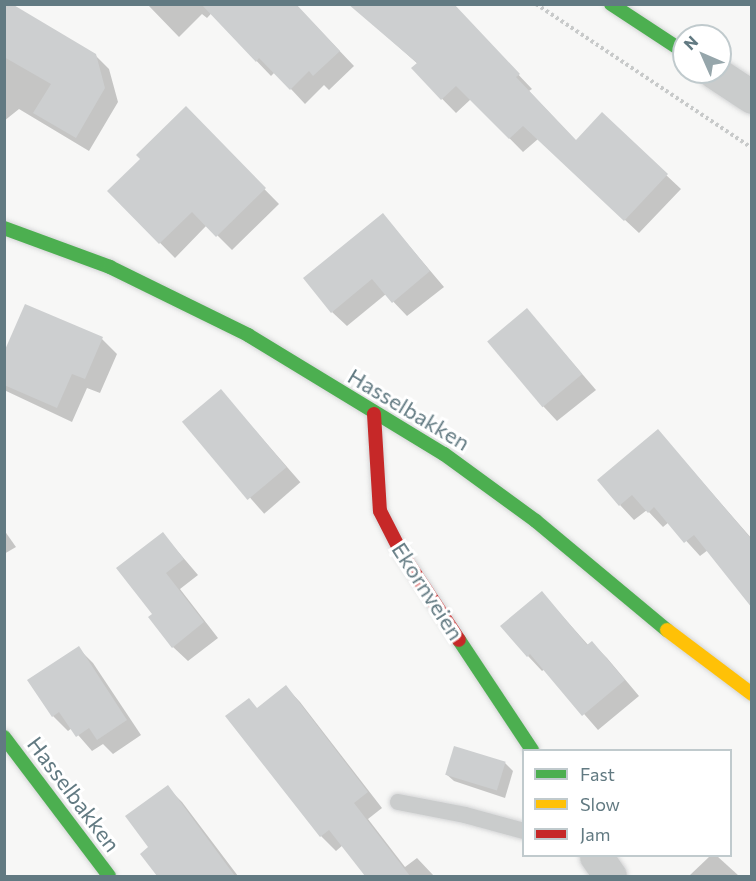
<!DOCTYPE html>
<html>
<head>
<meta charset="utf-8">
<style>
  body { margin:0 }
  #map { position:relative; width:756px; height:881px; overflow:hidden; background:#f7f7f6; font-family:Commissioner,sans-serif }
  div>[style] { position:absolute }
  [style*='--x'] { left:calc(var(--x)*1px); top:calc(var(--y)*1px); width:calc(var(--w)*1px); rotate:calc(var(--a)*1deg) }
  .shadow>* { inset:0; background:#0003; transform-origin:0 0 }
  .building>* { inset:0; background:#cdcfd0; transform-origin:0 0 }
  .path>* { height:4px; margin-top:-2px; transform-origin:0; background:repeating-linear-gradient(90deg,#c8caca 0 3px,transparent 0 6px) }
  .roads { filter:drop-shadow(0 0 2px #d4d5d6) drop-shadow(0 0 2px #d4d5d6) }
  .lane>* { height:16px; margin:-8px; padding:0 8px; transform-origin:8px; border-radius:8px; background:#cacccc }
  .street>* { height:33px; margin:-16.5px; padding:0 16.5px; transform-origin:16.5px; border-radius:16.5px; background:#cacccc }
  .fast>* { height:14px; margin:-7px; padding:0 7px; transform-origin:7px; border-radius:7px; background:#4caf50 }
  .slow>* { height:14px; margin:-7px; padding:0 7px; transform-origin:7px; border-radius:7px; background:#ffc107 }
  .jam>* { height:14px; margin:-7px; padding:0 7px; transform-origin:7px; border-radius:7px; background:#c62828 }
  span { translate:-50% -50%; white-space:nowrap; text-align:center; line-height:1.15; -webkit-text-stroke:6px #fff; paint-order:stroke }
  .street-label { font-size:22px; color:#627a82 }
  .frame { position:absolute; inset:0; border:6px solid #627a82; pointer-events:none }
  .legend { position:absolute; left:522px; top:749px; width:210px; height:108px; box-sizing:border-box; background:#fff; border:2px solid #c0cacd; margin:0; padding:8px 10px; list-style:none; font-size:18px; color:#627a82 }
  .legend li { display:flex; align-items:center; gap:12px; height:30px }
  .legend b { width:30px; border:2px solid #c0cacd }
  .north { position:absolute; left:672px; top:24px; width:60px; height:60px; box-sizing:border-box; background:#fff; border:2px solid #c0cacd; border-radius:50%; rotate:315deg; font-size:16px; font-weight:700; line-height:24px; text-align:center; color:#627a82 }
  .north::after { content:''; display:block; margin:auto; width:21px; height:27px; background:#96a6ab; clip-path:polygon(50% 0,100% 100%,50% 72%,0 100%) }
</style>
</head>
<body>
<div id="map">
  <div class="shadow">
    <div style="clip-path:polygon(4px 4px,95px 55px,109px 69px,118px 102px,89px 151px,19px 109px,4px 121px)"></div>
    <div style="clip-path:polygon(147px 4px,220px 4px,207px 18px,202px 14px,179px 37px)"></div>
    <div style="clip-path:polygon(295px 4px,354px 66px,329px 90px,324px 85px,305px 104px,275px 72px,271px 76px,232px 35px)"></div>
    <div style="clip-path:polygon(366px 18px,490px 45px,532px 89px,529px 91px,577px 142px,602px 115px,681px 189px,639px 233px,538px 139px,523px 152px,471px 99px,456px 113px,413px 69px,418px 64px)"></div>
    <div style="clip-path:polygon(186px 109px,279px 204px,232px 250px,207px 225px,175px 258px,109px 191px,142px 159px)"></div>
    <div style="clip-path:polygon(383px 215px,444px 287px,407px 316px,386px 294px,347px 326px,332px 312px)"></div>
    <div style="clip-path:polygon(527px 310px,596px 390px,557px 421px,543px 406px)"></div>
    <div style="clip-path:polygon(102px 339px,117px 354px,100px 393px,87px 388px,72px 422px,4px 390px,4px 355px)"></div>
    <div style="left:221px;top:391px;width:121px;height:48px;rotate:49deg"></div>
    <div style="clip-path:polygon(658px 431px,752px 539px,752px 606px,708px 550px,700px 556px,669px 522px,663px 527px,647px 510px,634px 520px,620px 505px)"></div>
    <div style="clip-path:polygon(4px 530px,16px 547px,4px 554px)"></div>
    <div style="clip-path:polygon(163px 534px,198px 575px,180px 589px,218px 638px,188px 661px,173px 647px,154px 614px)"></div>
    <div style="clip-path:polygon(542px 593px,589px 646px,592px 643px,607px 658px,639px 696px,598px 730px,545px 669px,542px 671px,528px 656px)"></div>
    <div style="clip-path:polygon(78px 648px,93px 663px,141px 735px,113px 754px,103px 744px,92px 751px,72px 728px,68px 731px,53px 716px)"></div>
    <div style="clip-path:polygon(286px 687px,300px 702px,382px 808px,368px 819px,405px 867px,417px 858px,434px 876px,367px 876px,343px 845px,336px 851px,321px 836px,258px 709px)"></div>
    <div style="clip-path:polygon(505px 763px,513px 771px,505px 798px,454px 781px,446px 774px)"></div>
    <div style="clip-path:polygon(167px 787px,182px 802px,238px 876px,158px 876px,142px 854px,150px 848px)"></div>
    <div style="clip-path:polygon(710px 856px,717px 856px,739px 876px,689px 876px)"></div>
  </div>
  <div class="building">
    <div style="clip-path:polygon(4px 4px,12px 4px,96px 54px,105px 88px,76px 138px,33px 113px,51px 84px,4px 57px)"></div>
    <div style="clip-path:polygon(201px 4px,296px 4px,340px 51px,313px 76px,309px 71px,290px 90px,259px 58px,256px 62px)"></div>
    <div style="clip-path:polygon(348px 4px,454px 4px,520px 74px,516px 77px,576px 140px,602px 112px,668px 174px,624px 221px,523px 126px,509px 139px,456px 86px,441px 100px,411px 68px,417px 63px)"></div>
    <div style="clip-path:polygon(186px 106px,266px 188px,216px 237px,192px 212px,159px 244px,107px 191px,140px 159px,136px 155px)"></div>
    <div style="clip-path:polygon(383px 213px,430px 271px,392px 303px,372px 279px,331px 313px,303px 278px)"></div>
    <div style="clip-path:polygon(25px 304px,103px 337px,85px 379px,72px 374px,57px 408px,4px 385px,4px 352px)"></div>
    <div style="left:527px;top:308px;width:86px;height:52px;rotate:50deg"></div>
    <div style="left:221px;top:389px;width:102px;height:51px;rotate:50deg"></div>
    <div style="clip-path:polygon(658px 429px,752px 540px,752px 608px,694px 535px,684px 543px,654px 507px,648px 513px,632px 495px,619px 506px,597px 480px)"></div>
    <div style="clip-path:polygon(163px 532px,184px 559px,166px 573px,204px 622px,172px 648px,148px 617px,152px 614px,116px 568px)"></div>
    <div style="clip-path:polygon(542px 591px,587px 645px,592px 641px,625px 680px,582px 716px,530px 654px,527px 657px,500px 626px)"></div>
    <div style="clip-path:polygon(79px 646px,127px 720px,97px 740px,89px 728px,76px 737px,59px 712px,52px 717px,27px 680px)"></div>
    <div style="clip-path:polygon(286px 685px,368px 792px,354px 803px,410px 876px,365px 876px,329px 830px,320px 837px,225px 716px,249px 698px,257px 708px)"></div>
    <div style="left:454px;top:746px;width:54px;height:30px;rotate:17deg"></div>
    <div style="clip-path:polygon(168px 785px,235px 876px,157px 876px,140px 854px,148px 847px,125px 816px)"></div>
  </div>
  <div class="path">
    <div style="--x:536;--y:4;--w:260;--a:33.7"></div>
  </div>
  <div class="roads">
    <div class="lane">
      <div style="--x:398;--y:802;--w:68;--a:11"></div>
      <div style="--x:465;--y:815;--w:61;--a:15.2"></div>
    </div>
    <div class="street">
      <div style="--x:714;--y:72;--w:45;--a:33.3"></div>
      <div style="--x:596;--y:856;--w:24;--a:55"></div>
    </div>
    <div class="fast">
      <div style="--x:611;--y:4;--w:87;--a:33.3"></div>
      <div style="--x:4;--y:228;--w:113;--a:20.2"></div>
      <div style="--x:110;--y:267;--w:154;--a:26.2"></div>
      <div style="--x:248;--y:335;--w:229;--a:31.3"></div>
      <div style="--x:444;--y:454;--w:114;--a:36.1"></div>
      <div style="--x:536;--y:521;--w:170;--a:39.8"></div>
      <div style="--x:459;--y:640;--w:132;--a:56.4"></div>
      <div style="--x:4;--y:737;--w:174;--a:52.9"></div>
    </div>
    <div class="slow">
      <div style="--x:667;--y:630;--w:106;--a:37"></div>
    </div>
    <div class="jam">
      <div style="--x:374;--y:414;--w:97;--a:86.5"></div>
      <div style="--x:380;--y:511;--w:48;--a:62.9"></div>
      <div style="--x:402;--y:554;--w:103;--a:56.5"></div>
    </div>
  </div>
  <div class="street-label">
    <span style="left:409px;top:409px;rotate:31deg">Hasselbakken</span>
    <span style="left:428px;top:591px;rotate:57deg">Ekornveien</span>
    <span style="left:74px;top:794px;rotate:53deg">Hasselbakken</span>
  </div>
  <div class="frame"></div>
  <ul class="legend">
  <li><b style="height:8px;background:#4caf50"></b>Fast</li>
  <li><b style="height:8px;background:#ffc107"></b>Slow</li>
  <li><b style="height:8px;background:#c62828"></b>Jam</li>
  </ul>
  <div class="north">N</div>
</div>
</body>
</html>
